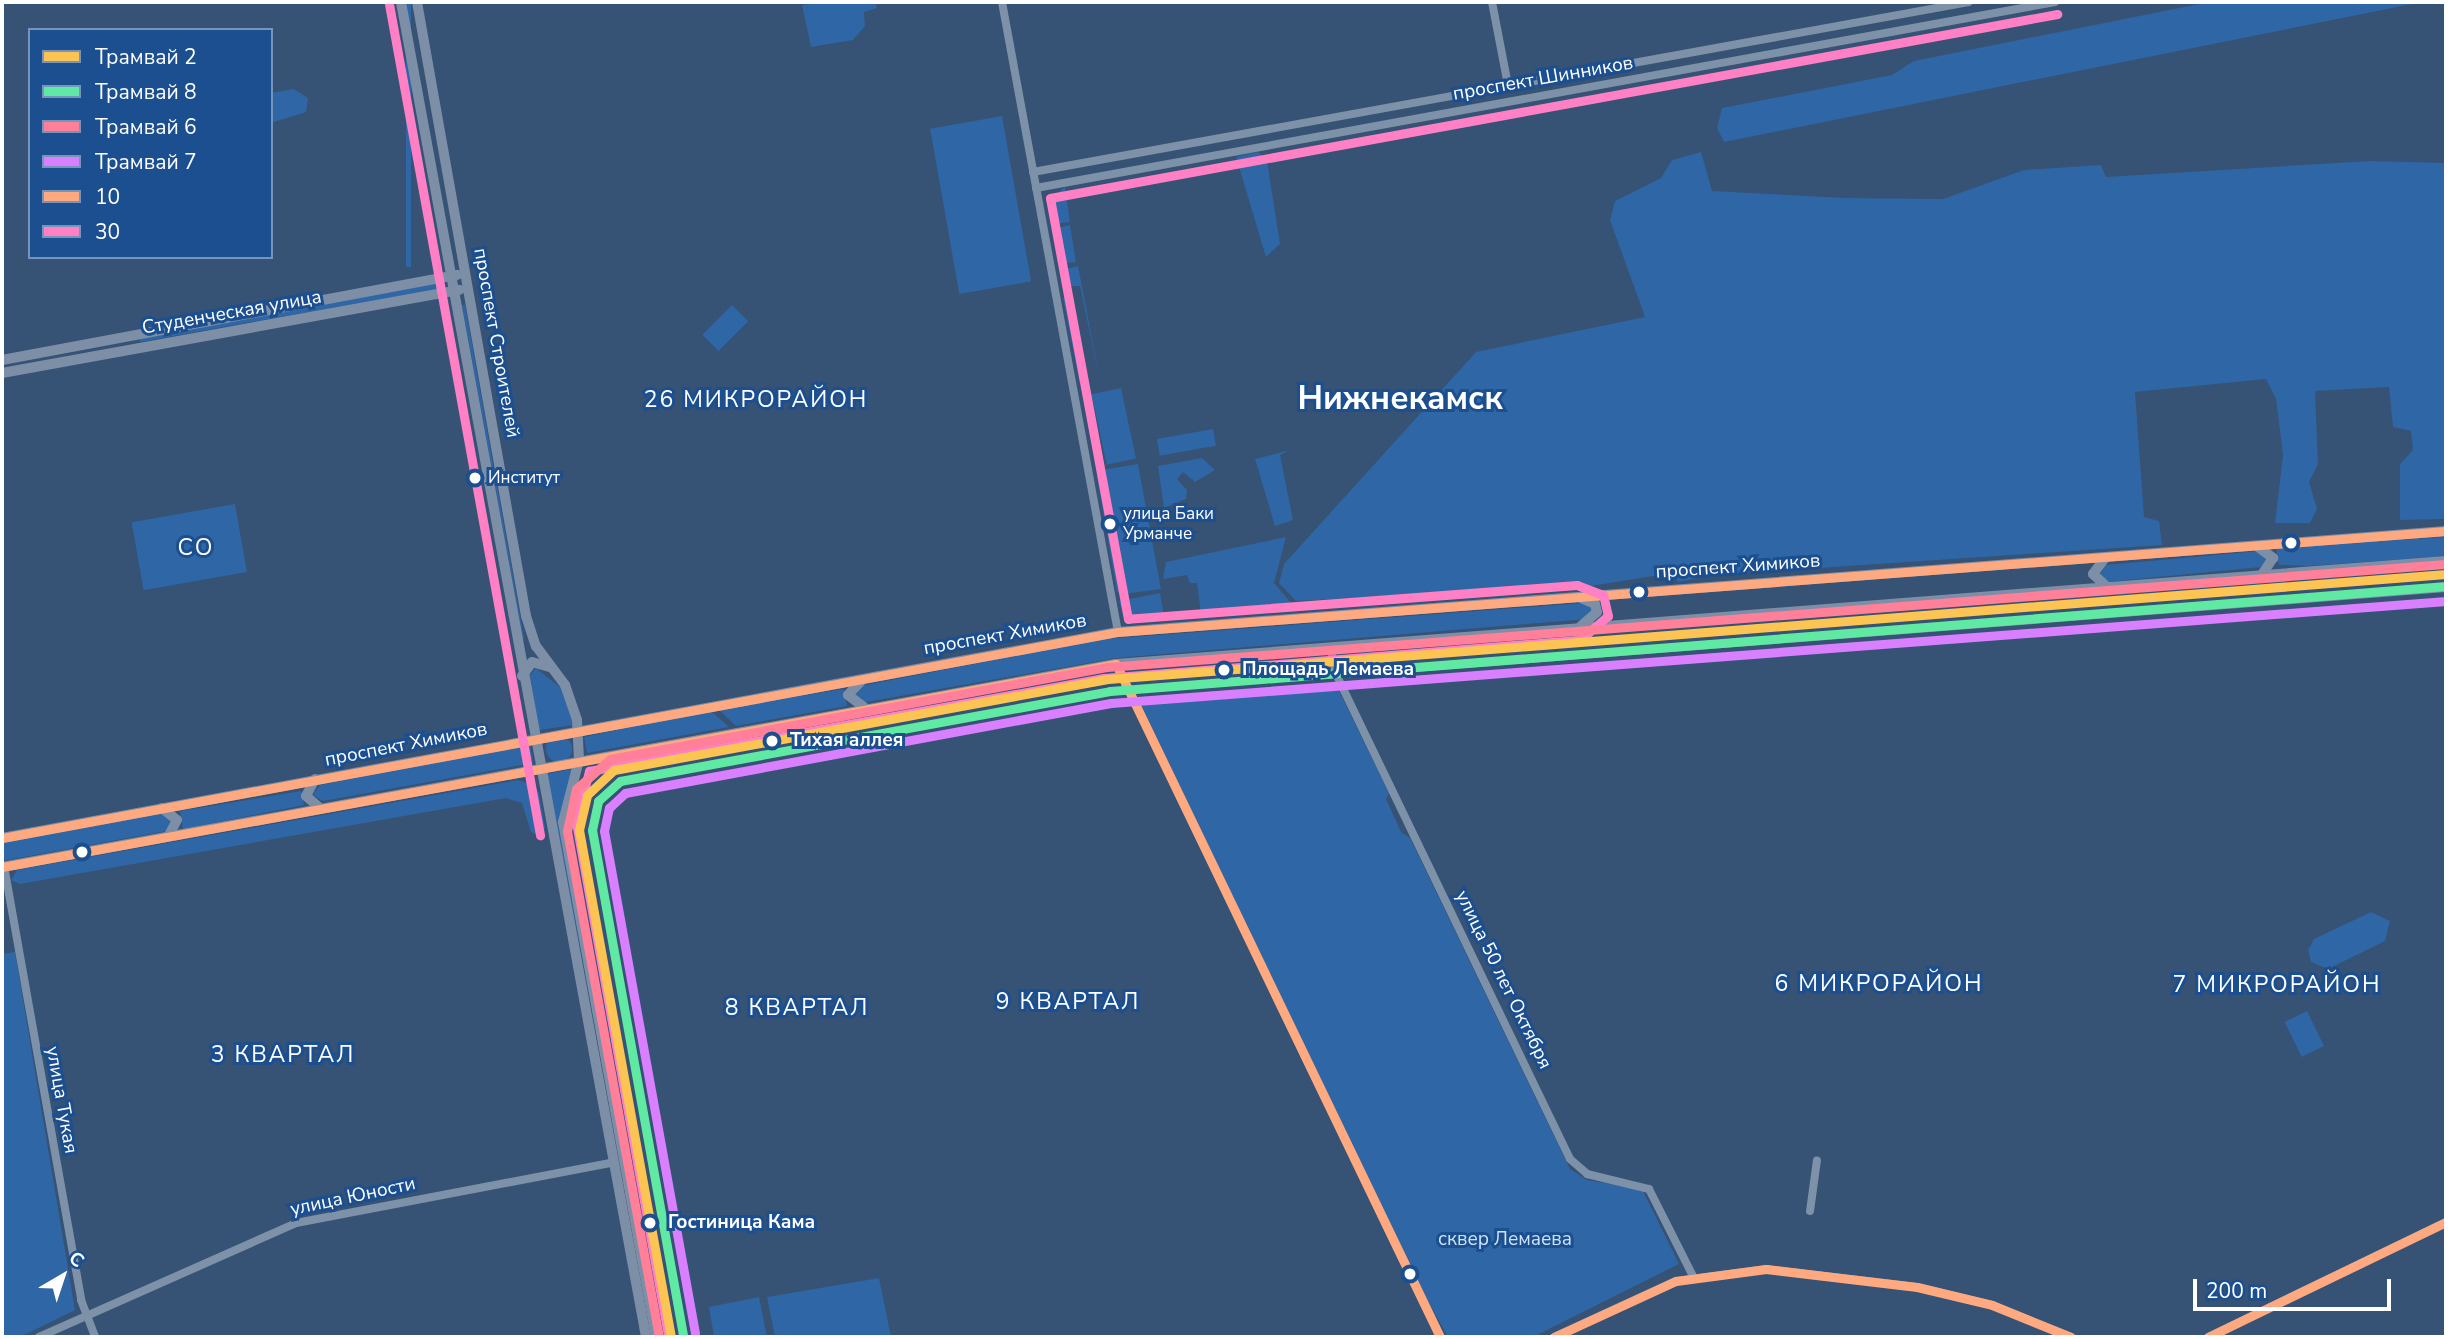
<!DOCTYPE html>
<html>
<head>
<meta charset="utf-8">
<style>
  body { margin:0 }
  #map { position:relative; width:2448px; height:1339px; overflow:hidden; background:#365274; font-family:"Nunito Sans",sans-serif }
  div>[style] { position:absolute }
  [style*='--x'] { left:calc(var(--x)*1px); top:calc(var(--y)*1px); width:calc(var(--w)*1px); rotate:calc(var(--a)*1deg) }
  .green>* { inset:0; background:#2f66a5; transform-origin:0 0 }
  .round { border-radius:50% }
  .minor>* { height:8px; margin:-4px; padding:0 4px; transform-origin:4px; border-radius:4px; background:#7d92a8 }
  .major>* { height:10px; margin:-5px; padding:0 5px; transform-origin:5px; border-radius:5px; background:#7d8ea7 }
  .bus-1>* { height:9px; margin:-4.5px; padding:0 4.5px; transform-origin:4.5px; border-radius:4.5px; background:#ffa980 }
  .bus-2>* { height:9px; margin:-4.5px; padding:0 4.5px; transform-origin:4.5px; border-radius:4.5px; background:#ff80c5 }
  .tram-1>* { height:9px; margin:-4.5px; padding:0 4.5px; transform-origin:4.5px; border-radius:4.5px; background:#fcc553 }
  .tram-2>* { height:9px; margin:-4.5px; padding:0 4.5px; transform-origin:4.5px; border-radius:4.5px; background:#60e9a3 }
  .tram-3>* { height:9px; margin:-4.5px; padding:0 4.5px; transform-origin:4.5px; border-radius:4.5px; background:#ff8098 }
  .tram-4>* { height:9px; margin:-4.5px; padding:0 4.5px; transform-origin:4.5px; border-radius:4.5px; background:#d880ff }
  .dots>* { width:19px; height:19px; translate:-50% -50%; box-sizing:border-box; border:4px solid #1b4f8f; border-radius:50% }
  span { translate:-50% -50%; white-space:nowrap; text-align:center; line-height:1.15; -webkit-text-stroke:6px #1b4f8f; paint-order:stroke }
  .bus-label { font-size:17px; color:#fff }
  .left { translate:0 -50%; text-align:left }
  .street-label { font-size:19px; color:#fff }
  .stop-label { font-size:19px; color:#fff; font-weight:700 }
  .park-label { font-size:19px; color:#cfe3fa }
  .quarter-label { font-size:23px; color:#fff; letter-spacing:2px }
  .town-label { font-size:33px; color:#fff; font-weight:700 }
  .frame { position:absolute; inset:0; border:4px solid #fff; pointer-events:none }
  .legend { position:absolute; left:28px; top:28px; width:245px; height:231px; box-sizing:border-box; background:#1b4f8f; border:2px solid #7695bc; margin:0; padding:9px 12px; list-style:none; font-size:21px; color:#fff }
  .legend li { display:flex; align-items:center; gap:14px; height:35px }
  .legend b { width:35px; border:2px solid #7695bc }
  .north { position:absolute; left:28px; top:1241px; width:70px; height:70px; -webkit-text-stroke:5px #1b4f8f; paint-order:stroke; rotate:39deg; font-size:19px; font-weight:700; line-height:28px; text-align:center; color:#fff }
  .north::after { content:''; display:block; margin:auto; width:24px; height:32px; background:#fff; clip-path:polygon(50% 0,100% 100%,50% 72%,0 100%) }
  .scale { position:absolute; left:2193px; top:1279px; width:198px; height:32px; box-sizing:border-box; border:4px solid #fff; border-top:0; padding-left:9px; font-size:21px; line-height:24px; white-space:nowrap; color:#fff; -webkit-text-stroke:5px #1b4f8f; paint-order:stroke }
</style>
</head>
<body>
<div id="map">
  <div class="green">
    <div style="left:406px;top:2px;width:5px;height:265px"></div>
    <div style="clip-path:polygon(824px 2px,875px 2px,877px 8px,864px 12px,865px 26px,853px 40px,811px 47px,802px 5px)"></div>
    <div style="clip-path:polygon(2209px 2px,2422px 2px,1724px 142px,1717px 128px,1722px 108px,1892px 75px,1914px 61px)"></div>
    <div style="clip-path:polygon(294px 89px,308px 98px,306px 112px,271px 123px,271px 93px)"></div>
    <div style="left:1002px;top:116px;width:168px;height:73px;rotate:80deg"></div>
    <div style="clip-path:polygon(1258px 152px,1267px 161px,1280px 244px,1266px 257px,1236px 157px)"></div>
    <div style="clip-path:polygon(1701px 152px,1712px 191px,1844px 198px,1943px 199px,2024px 170px,2101px 165px,2106px 177px,2369px 161px,2446px 163px,2446px 519px,2400px 520px,2400px 464px,2413px 450px,2411px 431px,2393px 427px,2389px 387px,2315px 391px,2318px 464px,2309px 482px,2317px 509px,2310px 523px,2275px 523px,2283px 455px,2276px 399px,2266px 379px,2135px 392px,2144px 517px,2159px 521px,2162px 545px,1713px 575px,1678px 582px,1672px 573px,1591px 586px,1296px 601px,1279px 583px,1284px 564px,1476px 352px,1645px 317px,1610px 220px,1615px 201px,1661px 178px,1672px 160px)"></div>
    <div style="clip-path:polygon(1065px 187px,1070px 222px,1053px 224px,1047px 202px)"></div>
    <div style="clip-path:polygon(1070px 225px,1076px 262px,1061px 264px,1052px 229px)"></div>
    <div style="clip-path:polygon(1078px 266px,1100px 381px,1080px 286px,1062px 286px,1061px 270px)"></div>
    <div style="clip-path:polygon(437px 283px,438px 289px,140px 342px,139px 338px)"></div>
    <div style="left:1070px;top:297px;width:86px;height:7px;rotate:79deg"></div>
    <div style="clip-path:polygon(462px 305px,465px 305px,524px 638px,523px 638px)"></div>
    <div style="left:732px;top:305px;width:23px;height:42px;rotate:45deg"></div>
    <div style="left:1121px;top:388px;width:72px;height:30px;rotate:78deg"></div>
    <div style="left:1213px;top:429px;width:17px;height:57px;rotate:80deg"></div>
    <div style="clip-path:polygon(1290px 450px,1280px 455px,1293px 520px,1275px 526px,1255px 459px)"></div>
    <div style="clip-path:polygon(1202px 458px,1215px 470px,1195px 482px,1183px 472px,1177px 479px,1187px 490px,1186px 499px,1164px 508px,1158px 466px)"></div>
    <div style="clip-path:polygon(1138px 464px,1161px 589px,1124px 594px,1117px 592px,1097px 477px,1101px 470px)"></div>
    <div style="left:235px;top:504px;width:69px;height:105px;rotate:80deg"></div>
    <div style="clip-path:polygon(1286px 537px,1274px 583px,1291px 603px,1201px 614px,1197px 583px,1190px 583px,1187px 575px,1163px 579px,1166px 562px)"></div>
    <div style="clip-path:polygon(2446px 537px,2446px 556px,2308px 566px,2279px 565px,2276px 548px)"></div>
    <div style="clip-path:polygon(2259px 551px,2268px 558px,2261px 567px,2107px 582px,2098px 577px,2106px 565px)"></div>
    <div style="clip-path:polygon(1160px 593px,1165px 620px,1125px 622px,1119px 601px)"></div>
    <div style="clip-path:polygon(1584px 603px,1593px 609px,1588px 619px,1116px 658px,861px 703px,852px 694px,860px 686px,1104px 639px)"></div>
    <div style="clip-path:polygon(536px 668px,561px 688px,574px 725px,539px 730px,530px 675px)"></div>
    <div style="clip-path:polygon(844px 689px,847px 706px,736px 726px,718px 709px)"></div>
    <div style="clip-path:polygon(1338px 689px,1389px 793px,1386px 799px,1401px 832px,1410px 838px,1570px 1169px,1587px 1180px,1642px 1189px,1679px 1264px,1533px 1337px,1448px 1337px,1405px 1260px,1139px 700px)"></div>
    <div style="clip-path:polygon(710px 710px,729px 727px,587px 753px,584px 737px)"></div>
    <div class="round" style="left:546px;top:736px;width:26px;height:26px"></div>
    <div style="clip-path:polygon(530px 744px,533px 763px,323px 801px,313px 795px,320px 785px)"></div>
    <div style="clip-path:polygon(572px 769px,559px 823px,613px 1120px,547px 774px)"></div>
    <div style="clip-path:polygon(518px 780px,532px 784px,539px 793px,545px 828px,541px 836px,531px 832px,522px 803px,506px 798px,20px 884px,11px 880px,17px 870px)"></div>
    <div style="clip-path:polygon(301px 791px,304px 805px,183px 829px,180px 811px)"></div>
    <div style="clip-path:polygon(163px 813px,173px 820px,166px 831px,2px 861px,2px 843px)"></div>
    <div style="clip-path:polygon(2371px 912px,2390px 921px,2385px 941px,2328px 969px,2311px 962px,2308px 950px,2314px 939px)"></div>
    <div style="clip-path:polygon(15px 952px,75px 1310px,20px 1337px,2px 1337px,2px 954px)"></div>
    <div style="left:2307px;top:1011px;width:39px;height:25px;rotate:64deg"></div>
    <div style="clip-path:polygon(879px 1278px,891px 1337px,775px 1337px,767px 1297px)"></div>
    <div style="clip-path:polygon(759px 1297px,767px 1337px,714px 1337px,709px 1307px)"></div>
  </div>
  <div class="minor">
    <div style="--x:1002;--y:2;--w:641;--a:79.57"></div>
    <div style="--x:1492;--y:2;--w:85;--a:79.1"></div>
    <div style="--x:1033;--y:172;--w:951;--a:-10.29"></div>
    <div style="--x:1036;--y:188;--w:1036;--a:-10.34"></div>
    <div style="--x:1330;--y:647;--w:28;--a:77"></div>
    <div style="--x:1336;--y:674;--w:538;--a:64.24"></div>
    <div style="--x:1570;--y:1159;--w:23;--a:41"></div>
    <div style="--x:1587;--y:1174;--w:64;--a:13.6"></div>
    <div style="--x:1649;--y:1189;--w:97;--a:63.2"></div>
    <div style="--x:1116;--y:664;--w:747;--a:64.29"></div>
    <div style="--x:1336;--y:674;--w:1113;--a:-4.43"></div>
    <div style="--x:4;--y:866;--w:441;--a:79.9"></div>
    <div style="--x:81;--y:1300;--w:40;--a:69"></div>
    <div style="--x:1810;--y:1211;--w:51;--a:-82.2"></div>
    <div style="--x:39;--y:1337;--w:281;--a:-23.9"></div>
    <div style="--x:296;--y:1223;--w:320;--a:-10.8"></div>
    <div style="--x:1554;--y:1337;--w:134;--a:-24.7"></div>
    <div style="--x:1676;--y:1281;--w:91;--a:-7.6"></div>
    <div style="--x:1766;--y:1269;--w:152;--a:6.8"></div>
    <div style="--x:1917;--y:1287;--w:77;--a:13.5"></div>
    <div style="--x:1992;--y:1305;--w:85;--a:22.1"></div>
    <div style="--x:2208;--y:1337;--w:264;--a:-25.8"></div>
  </div>
  <div class="major">
    <div style="--x:401;--y:2;--w:1357;--a:79.6"></div>
    <div style="--x:417;--y:2;--w:624;--a:79.93"></div>
    <div style="--x:526;--y:616;--w:32;--a:72"></div>
    <div style="--x:536;--y:646;--w:49;--a:53.4"></div>
    <div style="--x:565;--y:685;--w:37;--a:71"></div>
    <div style="--x:577;--y:720;--w:40;--a:87.1"></div>
    <div style="--x:579;--y:760;--w:64;--a:104.5"></div>
    <div style="--x:563;--y:822;--w:523;--a:79.76"></div>
    <div style="--x:2;--y:360;--w:463;--a:-10.6"></div>
    <div style="--x:2;--y:373;--w:465;--a:-10.3"></div>
    <div style="--x:2258;--y:547;--w:19;--a:36"></div>
    <div style="--x:2273;--y:558;--w:18;--a:124"></div>
    <div style="--x:2105;--y:558;--w:20;--a:127"></div>
    <div style="--x:2093;--y:574;--w:19;--a:43"></div>
    <div style="--x:1581;--y:626;--w:21;--a:-41"></div>
    <div style="--x:1597;--y:612;--w:8;--a:-104"></div>
    <div style="--x:1595;--y:604;--w:15;--a:-157"></div>
    <div style="--x:522;--y:676;--w:17;--a:-54"></div>
    <div style="--x:532;--y:662;--w:19;--a:16"></div>
    <div style="--x:861;--y:681;--w:19;--a:133"></div>
    <div style="--x:848;--y:695;--w:21;--a:37"></div>
    <div style="--x:315;--y:779;--w:19;--a:118"></div>
    <div style="--x:306;--y:796;--w:18;--a:41"></div>
    <div style="--x:162;--y:808;--w:19;--a:39"></div>
    <div style="--x:177;--y:820;--w:17;--a:118"></div>
    <div style="--x:2;--y:838;--w:1135;--a:-10.46"></div>
    <div style="--x:1118;--y:632;--w:1332;--a:-4.35"></div>
    <div style="--x:2;--y:867;--w:1132;--a:-10.33"></div>
    <div style="--x:1116;--y:664;--w:1334;--a:-4.43"></div>
  </div>
  <div class="bus-1">
    <div style="--x:2;--y:838;--w:1135;--a:-10.46"></div>
    <div style="--x:1118;--y:632;--w:1332;--a:-4.35"></div>
    <div style="--x:2;--y:867;--w:1132;--a:-10.33"></div>
    <div style="--x:1116;--y:664;--w:747;--a:64.29"></div>
    <div style="--x:1554;--y:1337;--w:134;--a:-24.7"></div>
    <div style="--x:1676;--y:1281;--w:91;--a:-7.6"></div>
    <div style="--x:1766;--y:1269;--w:152;--a:6.8"></div>
    <div style="--x:1917;--y:1287;--w:77;--a:13.5"></div>
    <div style="--x:1992;--y:1305;--w:85;--a:22.1"></div>
    <div style="--x:2208;--y:1337;--w:264;--a:-25.8"></div>
  </div>
  <div class="bus-2">
    <div style="--x:389;--y:4;--w:845;--a:79.7"></div>
    <div style="--x:668;--y:1335;--w:521;--a:-100.17"></div>
    <div style="--x:576;--y:822;--w:53;--a:-75.7"></div>
    <div style="--x:589;--y:771;--w:523;--a:-10.24"></div>
    <div style="--x:1104;--y:678;--w:478;--a:-4.6"></div>
    <div style="--x:1580;--y:640;--w:37;--a:-41"></div>
    <div style="--x:1608;--y:616;--w:22;--a:-103"></div>
    <div style="--x:1603;--y:595;--w:28;--a:-159"></div>
    <div style="--x:1577;--y:585;--w:450;--a:175.7"></div>
    <div style="--x:1128;--y:619;--w:428;--a:-100.5"></div>
    <div style="--x:1050;--y:198;--w:1024;--a:-10.35"></div>
  </div>
  <div class="tram-1">
    <div style="--x:671;--y:1337;--w:515;--a:-100.28"></div>
    <div style="--x:579;--y:830;--w:36;--a:-77"></div>
    <div style="--x:587;--y:795;--w:37;--a:-43"></div>
    <div style="--x:614;--y:770;--w:502;--a:-10.44"></div>
    <div style="--x:1108;--y:679;--w:1342;--a:-4.49"></div>
  </div>
  <div class="tram-2">
    <div style="--x:683;--y:1335;--w:513;--a:-100.21"></div>
    <div style="--x:592;--y:830;--w:30;--a:-78"></div>
    <div style="--x:598;--y:801;--w:30;--a:-42"></div>
    <div style="--x:620;--y:781;--w:498;--a:-10.4"></div>
    <div style="--x:1110;--y:691;--w:1340;--a:-4.49"></div>
  </div>
  <div class="tram-3">
    <div style="--x:659;--y:1337;--w:514;--a:-100.3"></div>
    <div style="--x:567;--y:831;--w:43;--a:-77.9"></div>
    <div style="--x:576;--y:789;--w:45;--a:-41.4"></div>
    <div style="--x:610;--y:759;--w:505;--a:-10.49"></div>
    <div style="--x:1107;--y:667;--w:1342;--a:-4.4"></div>
  </div>
  <div class="tram-4">
    <div style="--x:695;--y:1333;--w:510;--a:-100.27"></div>
    <div style="--x:604;--y:831;--w:24;--a:-78"></div>
    <div style="--x:609;--y:808;--w:22;--a:-43"></div>
    <div style="--x:625;--y:793;--w:494;--a:-10.5"></div>
    <div style="--x:1111;--y:703;--w:1339;--a:-4.37"></div>
  </div>
  <div class="dots">
    <div style="left:475px;top:478px;background:#fff"></div>
    <div style="left:1110px;top:524px;background:#fff"></div>
    <div style="left:2291px;top:543px;background:#fff"></div>
    <div style="left:1639px;top:592px;background:#fff"></div>
    <div style="left:1224px;top:670px;background:#fff"></div>
    <div style="left:772px;top:741px;background:#fff"></div>
    <div style="left:82px;top:852px;background:#fff"></div>
    <div style="left:650px;top:1223px;background:#fff"></div>
    <div style="left:1410px;top:1274px;background:#fff"></div>
  </div>
  <div class="bus-label">
    <span class="left" style="left:488px;top:478px">Институт</span>
    <span class="left" style="left:1123px;top:524px">улица Баки<br>Урманче</span>
  </div>
  <div class="street-label">
    <span style="left:1543px;top:79px;rotate:-10deg">проспект Шинников</span>
    <span style="left:232px;top:313px;rotate:-10deg">Студенческая улица</span>
    <span style="left:496px;top:343px;rotate:80deg">проспект Строителей</span>
    <span style="left:1738px;top:567px;rotate:-4deg">проспект Химиков</span>
    <span style="left:1005px;top:635px;rotate:-10deg">проспект Химиков</span>
    <span style="left:406px;top:745px;rotate:-11deg">проспект Химиков</span>
    <span style="left:1503px;top:980px;rotate:64deg">улица 50 лет Октября</span>
    <span style="left:61px;top:1100px;rotate:80deg">улица Тукая</span>
    <span style="left:353px;top:1197px;rotate:-12deg">улица Юности</span>
  </div>
  <div class="stop-label">
    <span class="left" style="left:1242px;top:670px">Площадь Лемаева</span>
    <span class="left" style="left:790px;top:741px">Тихая аллея</span>
    <span class="left" style="left:668px;top:1223px">Гостиница Кама</span>
  </div>
  <div class="park-label">
    <span style="left:1505px;top:1240px">сквер Лемаева</span>
  </div>
  <div class="quarter-label">
    <span style="left:756px;top:400px">26 МИКРОРАЙОН</span>
    <span style="left:196px;top:548px">СО</span>
    <span style="left:1879px;top:984px">6 МИКРОРАЙОН</span>
    <span style="left:2277px;top:985px">7 МИКРОРАЙОН</span>
    <span style="left:1068px;top:1002px">9 КВАРТАЛ</span>
    <span style="left:797px;top:1008px">8 КВАРТАЛ</span>
    <span style="left:283px;top:1055px">3 КВАРТАЛ</span>
  </div>
  <div class="town-label">
    <span style="left:1400px;top:399px">Нижнекамск</span>
  </div>
  <div class="frame"></div>
  <ul class="legend">
  <li><b style="height:9px;background:#fcc553"></b>Трамвай 2</li>
  <li><b style="height:9px;background:#60e9a3"></b>Трамвай 8</li>
  <li><b style="height:9px;background:#ff8098"></b>Трамвай 6</li>
  <li><b style="height:9px;background:#d880ff"></b>Трамвай 7</li>
  <li><b style="height:9px;background:#ffa980"></b>10</li>
  <li><b style="height:9px;background:#ff80c5"></b>30</li>
  </ul>
  <div class="north">С</div>
  <div class="scale">200 m</div>
</div>
</body>
</html>
